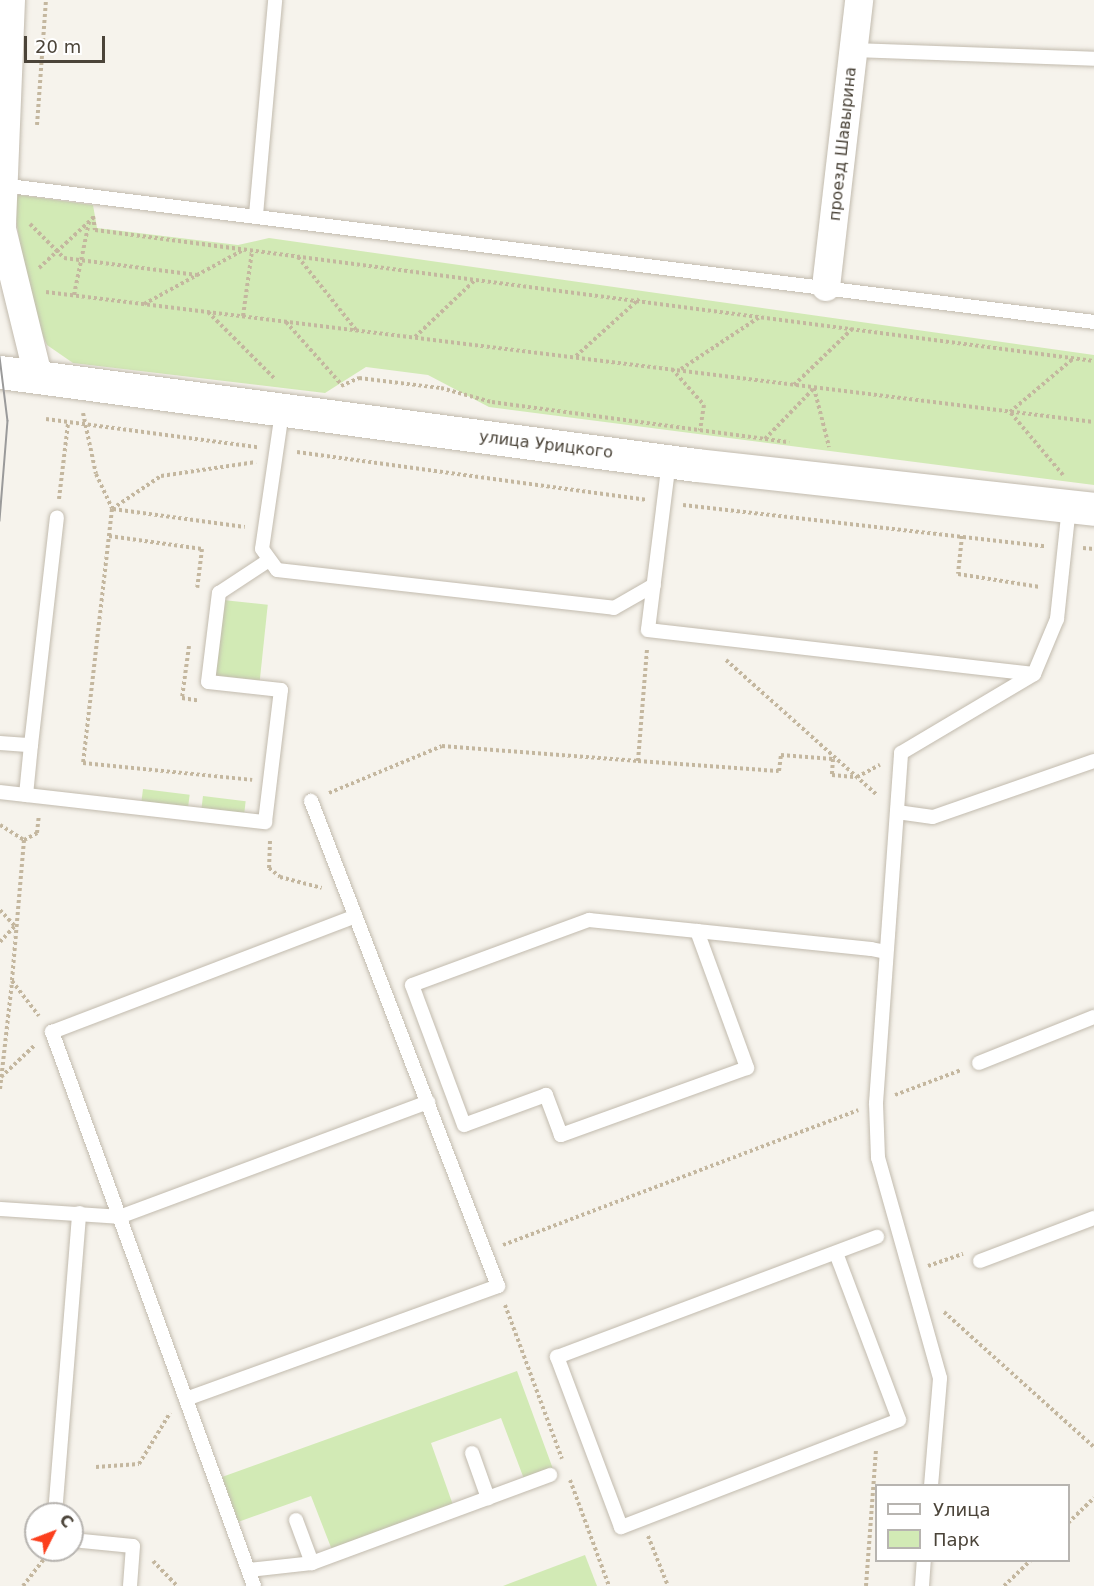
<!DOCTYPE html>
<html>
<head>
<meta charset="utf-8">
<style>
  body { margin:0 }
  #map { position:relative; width:1094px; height:1586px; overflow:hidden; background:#f6f3ec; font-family:"DejaVu Sans",sans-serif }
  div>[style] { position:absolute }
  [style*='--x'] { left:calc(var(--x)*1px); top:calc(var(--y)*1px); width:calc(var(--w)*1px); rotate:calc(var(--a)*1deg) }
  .green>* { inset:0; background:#d2eab5; transform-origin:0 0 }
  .path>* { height:4px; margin-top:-2px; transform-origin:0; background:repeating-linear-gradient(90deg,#c4b79f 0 3px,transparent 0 6px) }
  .roads { filter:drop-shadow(0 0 2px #c2bbae) drop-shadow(0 0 2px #c2bbae) }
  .service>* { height:14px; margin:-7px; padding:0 7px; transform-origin:7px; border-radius:7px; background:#fff }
  .minor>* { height:28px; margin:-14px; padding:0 14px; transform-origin:14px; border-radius:14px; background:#fff }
  .tertiary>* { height:33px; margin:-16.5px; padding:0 16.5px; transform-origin:16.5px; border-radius:16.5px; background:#fff }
  .tram>* { height:1.5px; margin:-0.75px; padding:0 0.75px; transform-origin:0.75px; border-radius:0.75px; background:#9a9a9a }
  span { translate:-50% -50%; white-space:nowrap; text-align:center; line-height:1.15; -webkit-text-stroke:4.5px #fff; paint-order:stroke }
  .street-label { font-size:16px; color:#4b4439 }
  .legend { position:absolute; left:875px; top:1484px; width:195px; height:78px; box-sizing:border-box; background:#fff; border:2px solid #b7b4b0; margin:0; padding:8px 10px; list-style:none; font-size:18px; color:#4b4439 }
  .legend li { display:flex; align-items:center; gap:12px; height:30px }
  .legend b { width:30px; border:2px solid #b7b4b0 }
  .north { position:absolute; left:24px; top:1502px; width:60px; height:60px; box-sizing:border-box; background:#fff; border:2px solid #b7b4b0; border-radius:50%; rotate:48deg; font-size:16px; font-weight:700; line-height:24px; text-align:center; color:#4b4439 }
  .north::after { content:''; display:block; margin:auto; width:21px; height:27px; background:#fc3f1d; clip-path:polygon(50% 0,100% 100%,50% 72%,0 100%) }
  .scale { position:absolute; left:24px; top:36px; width:81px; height:27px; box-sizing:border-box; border:3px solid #4b4439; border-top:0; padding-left:8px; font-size:18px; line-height:21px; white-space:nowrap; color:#4b4439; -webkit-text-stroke:4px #fff; paint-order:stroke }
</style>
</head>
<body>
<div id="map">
  <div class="green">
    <div style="clip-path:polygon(12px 194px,93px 205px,97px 228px,238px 245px,269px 238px,1094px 355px,1094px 485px,489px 407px,428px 375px,366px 367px,325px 393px,73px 363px,47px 345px,30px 307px)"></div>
    <div style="left:223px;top:600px;width:45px;height:76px;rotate:6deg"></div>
    <div style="left:143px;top:789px;width:47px;height:14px;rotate:7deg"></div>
    <div style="left:203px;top:796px;width:43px;height:12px;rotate:7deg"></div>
    <div style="clip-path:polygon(517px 1371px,553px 1469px,524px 1479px,501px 1418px,431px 1443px,453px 1505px,332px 1550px,311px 1496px,238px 1522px,222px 1477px)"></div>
    <div style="clip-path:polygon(585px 1555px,597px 1586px,503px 1586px)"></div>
  </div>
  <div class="path">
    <div style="--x:37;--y:125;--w:125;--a:-85.9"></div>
    <div style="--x:93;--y:216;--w:14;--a:82"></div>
    <div style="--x:95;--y:230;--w:1008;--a:7.47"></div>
    <div style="--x:30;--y:224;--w:48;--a:45"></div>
    <div style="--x:64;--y:258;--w:134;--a:7.3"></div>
    <div style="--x:298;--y:257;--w:93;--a:51.5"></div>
    <div style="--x:39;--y:268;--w:74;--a:-42.8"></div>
    <div style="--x:46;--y:292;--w:1056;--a:7.07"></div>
    <div style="--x:74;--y:295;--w:75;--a:-78.4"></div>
    <div style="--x:144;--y:304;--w:113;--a:-28.6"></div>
    <div style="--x:208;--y:312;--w:95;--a:45"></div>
    <div style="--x:243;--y:316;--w:66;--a:-82.1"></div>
    <div style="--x:286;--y:322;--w:84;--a:48.4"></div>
    <div style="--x:415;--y:337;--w:83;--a:-43.5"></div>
    <div style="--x:576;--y:356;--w:85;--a:-42.1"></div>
    <div style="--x:672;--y:369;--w:48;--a:48.4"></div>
    <div style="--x:704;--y:405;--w:26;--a:99"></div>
    <div style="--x:681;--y:369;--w:96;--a:-33.5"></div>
    <div style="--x:794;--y:385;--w:81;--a:-44"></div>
    <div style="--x:341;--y:386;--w:20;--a:-24"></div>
    <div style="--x:359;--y:378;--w:83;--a:7"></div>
    <div style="--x:441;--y:388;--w:53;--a:15.4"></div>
    <div style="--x:492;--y:402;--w:300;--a:7.7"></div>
    <div style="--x:814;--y:388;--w:61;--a:75.7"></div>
    <div style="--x:83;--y:413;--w:62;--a:78"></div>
    <div style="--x:96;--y:474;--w:38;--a:65"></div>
    <div style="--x:112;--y:509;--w:256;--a:96.5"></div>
    <div style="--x:83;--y:763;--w:170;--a:5.7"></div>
    <div style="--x:46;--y:419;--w:213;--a:7.6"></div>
    <div style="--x:765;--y:439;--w:71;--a:-46.1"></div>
    <div style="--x:297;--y:452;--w:352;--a:7.8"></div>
    <div style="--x:1063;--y:475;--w:82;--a:-130.1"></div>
    <div style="--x:1010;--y:412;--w:84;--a:-40.2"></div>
    <div style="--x:59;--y:499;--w:77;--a:-83.2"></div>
    <div style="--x:683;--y:505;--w:364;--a:6.5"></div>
    <div style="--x:112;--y:509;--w:59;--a:-34"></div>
    <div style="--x:161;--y:476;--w:96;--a:-8.4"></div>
    <div style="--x:113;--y:509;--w:133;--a:7.8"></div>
    <div style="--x:109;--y:536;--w:94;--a:8"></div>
    <div style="--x:202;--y:549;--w:39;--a:97"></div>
    <div style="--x:962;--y:536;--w:38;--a:96"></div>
    <div style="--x:958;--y:574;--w:83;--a:9"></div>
    <div style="--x:1083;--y:548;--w:11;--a:5"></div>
    <div style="--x:189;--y:646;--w:52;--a:97.7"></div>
    <div style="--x:182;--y:698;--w:18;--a:9"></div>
    <div style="--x:726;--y:660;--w:203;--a:41.8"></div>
    <div style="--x:638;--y:761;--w:141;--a:4.1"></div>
    <div style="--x:779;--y:771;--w:16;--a:-83"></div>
    <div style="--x:781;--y:755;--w:52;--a:4.4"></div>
    <div style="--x:833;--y:759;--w:16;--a:94"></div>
    <div style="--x:832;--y:775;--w:25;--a:5"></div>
    <div style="--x:857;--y:777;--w:26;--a:-28"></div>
    <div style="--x:329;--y:793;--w:122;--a:-22.6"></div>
    <div style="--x:442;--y:746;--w:197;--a:4.4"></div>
    <div style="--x:638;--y:761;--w:112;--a:-85.4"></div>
    <div style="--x:0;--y:825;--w:28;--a:32"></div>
    <div style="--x:24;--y:840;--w:142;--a:94.9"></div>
    <div style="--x:12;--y:981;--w:44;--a:52.4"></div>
    <div style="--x:24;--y:840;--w:15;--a:-28"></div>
    <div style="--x:37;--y:833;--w:18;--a:-84"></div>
    <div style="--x:270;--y:841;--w:27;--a:92"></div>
    <div style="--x:269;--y:868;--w:14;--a:39"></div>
    <div style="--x:280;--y:877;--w:43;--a:14.7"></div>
    <div style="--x:0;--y:910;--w:23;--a:47"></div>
    <div style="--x:0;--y:942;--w:22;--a:-47"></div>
    <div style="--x:1;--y:1077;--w:47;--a:-43.3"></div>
    <div style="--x:0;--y:1089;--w:108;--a:-83.6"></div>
    <div style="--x:895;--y:1095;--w:71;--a:-20.7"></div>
    <div style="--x:503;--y:1245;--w:380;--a:-20.8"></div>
    <div style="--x:928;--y:1266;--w:37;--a:-19"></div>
    <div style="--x:505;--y:1305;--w:164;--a:69.7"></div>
    <div style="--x:944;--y:1312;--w:202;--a:42"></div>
    <div style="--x:96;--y:1467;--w:43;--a:-4"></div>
    <div style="--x:139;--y:1464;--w:60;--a:-58.7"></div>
    <div style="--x:570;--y:1480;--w:113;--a:69.8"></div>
    <div style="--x:1068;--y:1523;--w:36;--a:-44"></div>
    <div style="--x:648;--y:1536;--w:54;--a:68.2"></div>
    <div style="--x:153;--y:1561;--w:35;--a:46"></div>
    <div style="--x:23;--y:1586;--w:46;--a:-52.1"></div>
    <div style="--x:866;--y:1586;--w:137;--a:-85.8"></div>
    <div style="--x:1004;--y:1586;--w:37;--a:-44"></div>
  </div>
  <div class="roads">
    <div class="service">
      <div style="--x:854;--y:50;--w:240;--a:2.1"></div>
      <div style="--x:1;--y:185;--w:1102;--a:7.14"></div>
      <div style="--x:256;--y:215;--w:216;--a:-84.9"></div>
      <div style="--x:282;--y:412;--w:138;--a:98.3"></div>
      <div style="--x:262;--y:549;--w:26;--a:54"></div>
      <div style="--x:277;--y:570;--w:339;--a:6.4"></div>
      <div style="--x:614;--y:608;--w:46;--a:-29.9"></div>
      <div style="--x:669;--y:461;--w:170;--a:97.1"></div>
      <div style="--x:648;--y:630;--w:388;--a:6.5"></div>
      <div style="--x:0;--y:743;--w:31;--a:4"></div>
      <div style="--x:31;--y:745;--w:229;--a:-83.5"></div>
      <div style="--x:0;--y:792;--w:267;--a:6.5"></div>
      <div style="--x:265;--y:822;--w:133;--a:-83.1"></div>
      <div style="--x:281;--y:690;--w:73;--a:-173.7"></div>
      <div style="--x:208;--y:682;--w:90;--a:-83"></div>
      <div style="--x:219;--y:593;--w:60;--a:-33.4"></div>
      <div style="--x:26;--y:795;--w:50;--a:-84.3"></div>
      <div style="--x:897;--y:812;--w:36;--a:8"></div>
      <div style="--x:933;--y:817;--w:170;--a:-19.2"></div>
      <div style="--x:697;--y:931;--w:146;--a:69.9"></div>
      <div style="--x:747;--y:1068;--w:198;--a:160.2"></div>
      <div style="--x:561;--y:1135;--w:43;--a:-110.6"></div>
      <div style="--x:546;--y:1095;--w:87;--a:159.9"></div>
      <div style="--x:464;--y:1125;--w:149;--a:-110.4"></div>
      <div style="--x:412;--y:985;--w:189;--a:-20.2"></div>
      <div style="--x:589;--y:920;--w:109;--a:5.8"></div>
      <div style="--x:697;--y:931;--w:175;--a:5.9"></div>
      <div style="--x:871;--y:949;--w:15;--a:11"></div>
      <div style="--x:979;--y:1063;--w:124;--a:-21.8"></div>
      <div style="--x:0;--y:1209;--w:119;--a:3.8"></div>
      <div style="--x:119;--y:1217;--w:330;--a:-20.4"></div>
      <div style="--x:836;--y:1253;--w:178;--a:69.3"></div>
      <div style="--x:899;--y:1420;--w:298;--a:158.9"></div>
      <div style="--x:621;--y:1527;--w:182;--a:-110.6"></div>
      <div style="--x:557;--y:1357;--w:342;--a:-20.6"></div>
      <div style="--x:980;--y:1261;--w:122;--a:-20.7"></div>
      <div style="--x:186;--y:1399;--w:332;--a:-19.9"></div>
      <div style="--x:498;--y:1286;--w:520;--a:-111.08"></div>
      <div style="--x:472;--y:1453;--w:48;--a:70.4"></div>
      <div style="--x:931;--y:1486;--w:108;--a:-85.2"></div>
      <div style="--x:940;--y:1378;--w:229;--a:-105.7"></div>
      <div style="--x:878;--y:1158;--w:55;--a:-92.1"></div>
      <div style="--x:876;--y:1103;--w:351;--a:-85.9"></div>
      <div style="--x:901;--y:753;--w:155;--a:-30.7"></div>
      <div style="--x:1034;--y:674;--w:60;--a:-67.3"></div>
      <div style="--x:1057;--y:619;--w:114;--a:-83.9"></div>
      <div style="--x:55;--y:1514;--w:302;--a:-85.4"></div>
      <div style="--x:296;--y:1520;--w:46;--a:69.6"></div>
      <div style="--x:72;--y:1540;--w:61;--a:5.6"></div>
      <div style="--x:133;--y:1546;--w:40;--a:94.3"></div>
      <div style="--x:249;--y:1570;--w:63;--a:-6.3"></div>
      <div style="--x:312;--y:1563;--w:254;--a:-20.3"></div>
      <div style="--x:254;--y:1586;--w:590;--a:-110.03"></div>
      <div style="--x:52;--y:1032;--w:324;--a:-20.9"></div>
      <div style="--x:922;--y:1586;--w:26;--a:-86"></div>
    </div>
    <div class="minor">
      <div style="--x:11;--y:0;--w:229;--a:92.3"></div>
      <div style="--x:2;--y:229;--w:151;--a:76.2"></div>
      <div style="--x:826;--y:287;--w:289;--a:-83.4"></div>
    </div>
    <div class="tertiary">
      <div style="--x:0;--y:372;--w:702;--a:7.61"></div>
      <div style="--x:696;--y:465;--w:400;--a:6.3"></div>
    </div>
  </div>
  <div class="tram">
    <div style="--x:0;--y:357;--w:64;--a:82.9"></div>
    <div style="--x:8;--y:421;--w:100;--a:94.6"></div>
  </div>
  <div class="street-label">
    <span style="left:843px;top:144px;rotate:-84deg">проезд Шавырина</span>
    <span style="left:546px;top:445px;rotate:7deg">улица Урицкого</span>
  </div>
  <ul class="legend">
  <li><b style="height:8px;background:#fff"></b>Улица</li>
  <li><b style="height:16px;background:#d2eab5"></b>Парк</li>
  </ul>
  <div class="north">С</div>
  <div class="scale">20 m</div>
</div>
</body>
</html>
